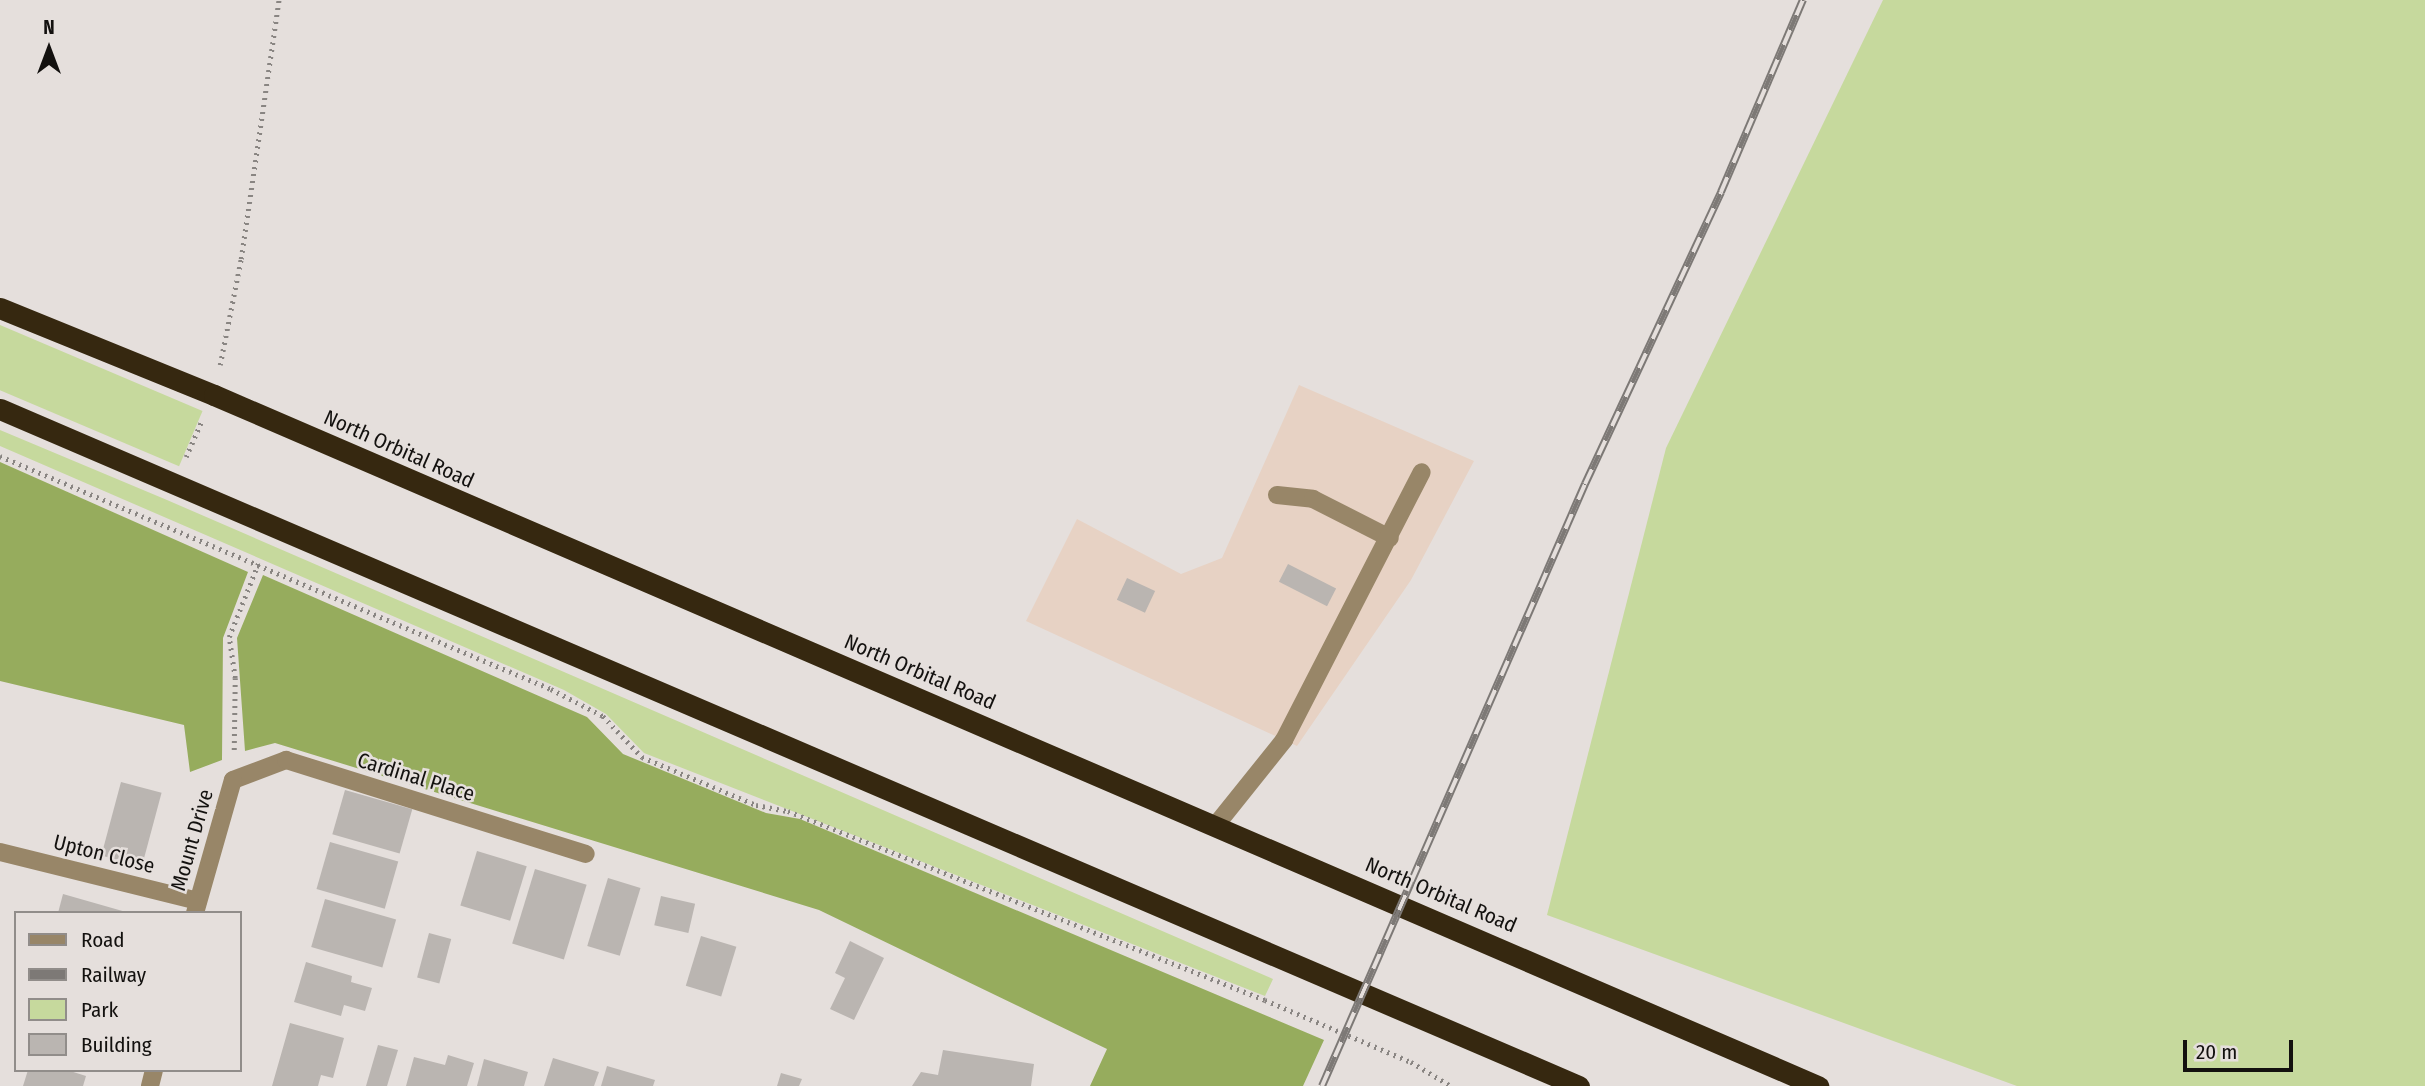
<!DOCTYPE html>
<html>
<head>
<meta charset="utf-8">
<style>
  body { margin:0 }
  #map { position:relative; width:2425px; height:1086px; overflow:hidden; background:#e5dfdc; font-family:"Fira Sans Condensed",sans-serif }
  div>[style] { position:absolute }
  [style*='--x'] { left:calc(var(--x)*1px); top:calc(var(--y)*1px); width:calc(var(--w)*1px); rotate:calc(var(--a)*1deg) }
  .industrial>* { inset:0; background:#e7d2c4 }
  .green>* { inset:0; background:#c6d99d; transform-origin:0 0 }
  .forest>* { inset:0; background:#96ac5d }
  .building>* { inset:0; background:#bab5b1; transform-origin:0 0 }
  .path>* { height:4.5px; margin-top:-2.25px; transform-origin:0; background:repeating-linear-gradient(90deg,#898582 0 2px,transparent 0 7px) }
  .lane>* { height:18px; margin:-9px; padding:0 9px; transform-origin:9px; border-radius:9px; background:#988668 }
  .street>* { height:18px; margin:-9px; padding:0 9px; transform-origin:9px; border-radius:9px; background:#988668 }
  .highway>* { height:21px; margin:-10.5px; padding:0 10.5px; transform-origin:10.5px; border-radius:10.5px; background:#362810 }
  .rail>* { height:8px; margin-top:-4px; transform-origin:0; background:repeating-linear-gradient(90deg,#e5dfdc 0 16px,#7d7976 0 32px); box-sizing:border-box; border-block:2px solid #7d7976 }
  span { translate:-50% -50%; white-space:nowrap; text-align:center; line-height:1.15; -webkit-text-stroke:5px #e5dfdc; paint-order:stroke }
  .street-label { font-size:21px; color:#13110f }
  .legend { position:absolute; left:14px; top:911px; width:228px; height:161px; box-sizing:border-box; background:#e5dfdc; border:2px solid #918d8a; margin:0; padding:9px 12px; list-style:none; font-size:21px; color:#13110f }
  .legend li { display:flex; align-items:center; gap:14px; height:35px }
  .legend b { width:35px; border:2px solid #918d8a }
  .north { position:absolute; left:14px; top:14px; width:70px; height:70px; -webkit-text-stroke:5px #e5dfdc; paint-order:stroke; rotate:0deg; font-size:19px; font-weight:700; line-height:28px; text-align:center; color:#13110f }
  .north::after { content:''; display:block; margin:auto; width:24px; height:32px; background:#13110f; clip-path:polygon(50% 0,100% 100%,50% 72%,0 100%) }
  .scale { position:absolute; left:2183px; top:1040px; width:110px; height:32px; box-sizing:border-box; border:4px solid #13110f; border-top:0; padding-left:9px; font-size:21px; line-height:24px; white-space:nowrap; color:#13110f; -webkit-text-stroke:5px #e5dfdc; paint-order:stroke }
</style>
</head>
<body>
<div id="map">
  <div class="industrial">
    <div style="clip-path:polygon(1299px 385px,1474px 461px,1411px 580px,1297px 746px,1026px 621px,1077px 519px,1181px 574px,1222px 558px)"></div>
  </div>
  <div class="green">
    <div style="clip-path:polygon(1883px 0,2425px 0,2425px 1086px,2017px 1086px,1547px 915px,1666px 448px)"></div>
    <div style="left:0;top:325px;width:220px;height:60px;rotate:23deg"></div>
    <div style="clip-path:polygon(0 430px,167px 500px,1273px 979px,1265px 996px,644px 753px,606px 714px,564px 690px,0 446px)"></div>
  </div>
  <div class="forest">
    <div style="clip-path:polygon(0 462px,248px 572px,223px 638px,222px 760px,190px 772px,184px 725px,0 681px)"></div>
    <div style="clip-path:polygon(263px 575px,587px 717px,623px 754px,766px 813px,800px 819px,1324px 1040px,1303px 1086px,1090px 1086px,1107px 1049px,819px 910px,275px 743px,245px 751px,237px 638px)"></div>
  </div>
  <div class="building">
    <div style="left:1288px;top:564px;width:54px;height:20px;rotate:27deg"></div>
    <div style="left:1127px;top:578px;width:31px;height:24px;rotate:25deg"></div>
    <div style="left:121px;top:782px;width:42px;height:76px;rotate:15deg"></div>
    <div style="left:345px;top:790px;width:70px;height:46px;rotate:16deg"></div>
    <div style="left:330px;top:842px;width:71px;height:49px;rotate:16deg"></div>
    <div style="left:477px;top:851px;width:52px;height:57px;rotate:17deg"></div>
    <div style="left:535px;top:869px;width:54px;height:78px;rotate:17deg"></div>
    <div style="left:608px;top:878px;width:34px;height:71px;rotate:17deg"></div>
    <div style="clip-path:polygon(63px 894px,126px 912px,125px 913px,58px 913px)"></div>
    <div style="left:661px;top:896px;width:35px;height:30px;rotate:13deg"></div>
    <div style="left:325px;top:899px;width:74px;height:50px;rotate:16deg"></div>
    <div style="left:429px;top:933px;width:23px;height:46px;rotate:15deg"></div>
    <div style="left:701px;top:936px;width:37px;height:52px;rotate:17deg"></div>
    <div style="clip-path:polygon(850px 941px,884px 958px,854px 1020px,830px 1009px,845px 978px,835px 973px)"></div>
    <div style="clip-path:polygon(306px 962px,352px 976px,351px 982px,372px 988px,365px 1011px,344px 1005px,341px 1016px,294px 1002px)"></div>
    <div style="clip-path:polygon(290px 1023px,344px 1038px,333px 1078px,321px 1075px,318px 1086px,272px 1086px)"></div>
    <div style="clip-path:polygon(378px 1045px,398px 1050px,387px 1086px,366px 1086px)"></div>
    <div style="clip-path:polygon(943px 1050px,1034px 1064px,1031px 1086px,912px 1086px,921px 1072px,938px 1075px)"></div>
    <div style="clip-path:polygon(448px 1055px,474px 1063px,467px 1086px,406px 1086px,414px 1057px,445px 1065px)"></div>
    <div style="clip-path:polygon(553px 1058px,599px 1072px,594px 1086px,544px 1086px)"></div>
    <div style="clip-path:polygon(484px 1059px,528px 1072px,524px 1086px,477px 1086px)"></div>
    <div style="clip-path:polygon(607px 1066px,655px 1080px,653px 1086px,601px 1086px)"></div>
    <div style="clip-path:polygon(28px 1070px,67px 1070px,86px 1076px,83px 1086px,23px 1086px)"></div>
    <div style="clip-path:polygon(781px 1073px,802px 1079px,799px 1086px,777px 1086px)"></div>
  </div>
  <div class="path">
    <div style="--x:220;--y:365;--w:108;--a:-78.8"></div>
    <div style="--x:241;--y:259;--w:262;--a:-81.7"></div>
    <div style="--x:0;--y:456;--w:598;--a:22.92"></div>
    <div style="--x:551;--y:689;--w:59;--a:27.4"></div>
    <div style="--x:603;--y:716;--w:57;--a:46.4"></div>
    <div style="--x:642;--y:757;--w:124;--a:22.8"></div>
    <div style="--x:756;--y:805;--w:33;--a:11"></div>
    <div style="--x:788;--y:811;--w:513;--a:21.61"></div>
    <div style="--x:1265;--y:1000;--w:159;--a:23"></div>
    <div style="--x:1411;--y:1062;--w:47;--a:31"></div>
    <div style="--x:186;--y:457;--w:40;--a:-66.6"></div>
    <div style="--x:234;--y:750;--w:72;--a:-89.2"></div>
    <div style="--x:235;--y:678;--w:41;--a:-98.3"></div>
    <div style="--x:229;--y:637;--w:79;--a:-68.3"></div>
  </div>
  <div class="lane">
    <div style="--x:1277;--y:495;--w:36;--a:6"></div>
    <div style="--x:1313;--y:499;--w:86;--a:26.9"></div>
    <div style="--x:233;--y:780;--w:57;--a:-20.7"></div>
    <div style="--x:286;--y:760;--w:314;--a:17.4"></div>
    <div style="--x:1216;--y:825;--w:109;--a:-51.3"></div>
    <div style="--x:1284;--y:740;--w:301;--a:-62.8"></div>
  </div>
  <div class="street">
    <div style="--x:0;--y:852;--w:204;--a:13.9"></div>
    <div style="--x:195;--y:913;--w:138;--a:-74.1"></div>
    <div style="--x:150;--y:1086;--w:16;--a:-76"></div>
  </div>
  <div class="highway">
    <div style="--x:0;--y:308;--w:231;--a:22.1"></div>
    <div style="--x:214;--y:395;--w:1747;--a:23.31"></div>
    <div style="--x:0;--y:409;--w:1718;--a:23.21"></div>
  </div>
  <div class="rail">
    <div style="--x:1322;--y:1086;--w:657;--a:-66.4"></div>
    <div style="--x:1585;--y:484;--w:322;--a:-65"></div>
    <div style="--x:1721;--y:192;--w:209;--a:-66.9"></div>
  </div>
  <div class="street-label">
    <span style="left:399px;top:449px;rotate:24deg">North Orbital Road</span>
    <span style="left:920px;top:672px;rotate:23deg">North Orbital Road</span>
    <span style="left:416px;top:777px;rotate:17deg">Cardinal Place</span>
    <span style="left:192px;top:840px;rotate:-74deg">Mount Drive</span>
    <span style="left:104px;top:854px;rotate:14deg">Upton Close</span>
    <span style="left:1441px;top:895px;rotate:23deg">North Orbital Road</span>
  </div>
  <ul class="legend">
  <li><b style="height:9px;background:#988668"></b>Road</li>
  <li><b style="height:9px;background:#7d7976"></b>Railway</li>
  <li><b style="height:19px;background:#c6d99d"></b>Park</li>
  <li><b style="height:19px;background:#bab5b1"></b>Building</li>
  </ul>
  <div class="north">N</div>
  <div class="scale">20 m</div>
</div>
</body>
</html>
